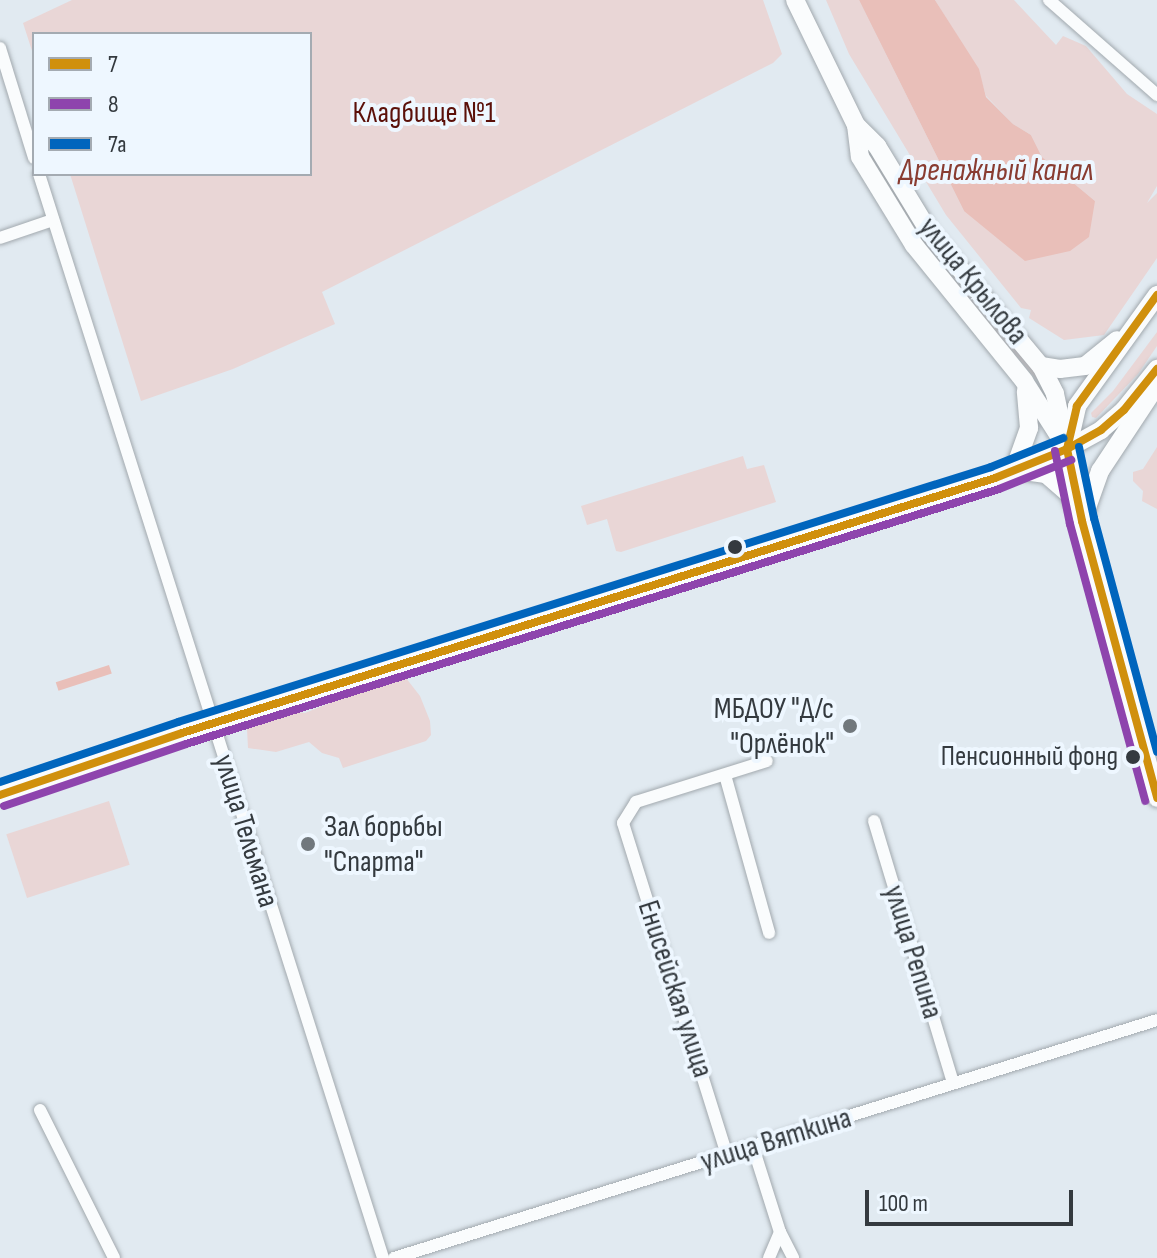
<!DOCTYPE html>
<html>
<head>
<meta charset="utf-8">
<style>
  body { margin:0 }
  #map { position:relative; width:1157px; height:1258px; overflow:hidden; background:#e1eaf1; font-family:"Sofia Sans Condensed",sans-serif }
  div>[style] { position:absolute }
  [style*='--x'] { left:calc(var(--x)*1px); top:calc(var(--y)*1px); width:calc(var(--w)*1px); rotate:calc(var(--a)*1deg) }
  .green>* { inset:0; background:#e9d6d6; transform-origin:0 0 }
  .water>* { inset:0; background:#e9bfb9; transform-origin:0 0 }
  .roads { filter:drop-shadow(0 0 2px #a2a9ae) drop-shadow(0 0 2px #a2a9ae) }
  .street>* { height:12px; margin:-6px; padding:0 6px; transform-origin:6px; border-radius:6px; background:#fafcfd }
  .primary>* { height:18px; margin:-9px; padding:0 9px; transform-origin:9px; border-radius:9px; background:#fafcfd }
  .bus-1>* { height:8px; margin:-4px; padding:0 4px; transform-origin:4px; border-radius:4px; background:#d0900d }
  .bus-2>* { height:8px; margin:-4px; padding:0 4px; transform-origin:4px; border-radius:4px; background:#8e44ad }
  .bus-3>* { height:8px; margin:-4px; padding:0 4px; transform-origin:4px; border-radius:4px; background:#0065bd }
  .dots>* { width:22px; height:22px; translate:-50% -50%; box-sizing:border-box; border:4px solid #eef7ff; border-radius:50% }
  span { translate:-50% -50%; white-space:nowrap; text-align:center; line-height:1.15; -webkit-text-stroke:8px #eef7ff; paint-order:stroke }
  .bus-label { font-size:28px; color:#343a3f }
  .right { translate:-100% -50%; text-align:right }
  .park-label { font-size:30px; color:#5b1009 }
  .street-label { font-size:30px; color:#343a3f }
  .poi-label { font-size:30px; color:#343a3f }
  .left { translate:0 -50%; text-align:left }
  .water-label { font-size:32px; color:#893c31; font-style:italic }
  .legend { position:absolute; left:32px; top:32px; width:280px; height:144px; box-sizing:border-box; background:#eef7ff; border:2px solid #a4abb2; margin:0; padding:10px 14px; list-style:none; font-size:24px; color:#343a3f }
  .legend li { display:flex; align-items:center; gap:16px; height:40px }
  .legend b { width:40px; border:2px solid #a4abb2 }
  .scale { position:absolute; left:865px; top:1190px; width:208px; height:36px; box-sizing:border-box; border:4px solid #343a3f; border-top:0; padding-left:10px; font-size:24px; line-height:28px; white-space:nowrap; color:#343a3f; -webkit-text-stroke:6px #eef7ff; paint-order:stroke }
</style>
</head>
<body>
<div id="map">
  <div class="green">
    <div style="clip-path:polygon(72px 0,763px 0,782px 54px,773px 63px,322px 292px,335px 324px,233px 369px,141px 401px,70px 174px,310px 174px,310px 34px,34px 34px,34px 57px,23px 23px)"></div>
    <div style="clip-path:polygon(826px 0,859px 0,964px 211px,1095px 201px,1042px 157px,1031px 135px,1013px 124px,986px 96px,978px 69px,935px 0,1014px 0,1056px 45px,1063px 36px,1086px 46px,1127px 94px,1157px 114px,1157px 186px,1147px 203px,1157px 193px,1157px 258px,1104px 335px,1064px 340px,1029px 318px,1031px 310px,1021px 308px,946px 215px,849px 54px)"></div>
    <div style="clip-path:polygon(873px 157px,924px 239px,1039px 376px,1036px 379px,920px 242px,868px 159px)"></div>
    <div style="clip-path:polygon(1157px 332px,1157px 346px,1138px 374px,1096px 418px,1092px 417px,1091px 413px,1113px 391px)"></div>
    <div style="clip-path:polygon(1157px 447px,1157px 509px,1142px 501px,1143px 491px,1133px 481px,1133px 472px,1143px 469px)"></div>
    <div style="clip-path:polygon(743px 456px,747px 469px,764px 465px,776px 502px,621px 552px,616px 551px,607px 519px,587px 525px,581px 506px)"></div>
    <div style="clip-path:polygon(406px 678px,420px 696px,430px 721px,431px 735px,426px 741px,343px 768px,339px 758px,322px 753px,309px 742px,276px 752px,248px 748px,247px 729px,273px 709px,305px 713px,372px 686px)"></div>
    <div style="left:109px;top:801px;width:67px;height:108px;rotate:72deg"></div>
  </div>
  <div class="water">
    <div style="clip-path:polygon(859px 0,935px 0,979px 69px,986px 97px,1013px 124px,1031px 135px,1042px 157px,1095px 201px,1089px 237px,1070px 251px,1025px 261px,964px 211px)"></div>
    <div style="left:109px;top:665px;width:9px;height:56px;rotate:72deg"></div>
  </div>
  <div class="roads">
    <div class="street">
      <div style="--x:1049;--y:0;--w:144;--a:41.3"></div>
      <div style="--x:0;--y:48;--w:115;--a:72.8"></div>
      <div style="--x:39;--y:174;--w:1137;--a:72.39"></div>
      <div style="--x:0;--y:238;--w:56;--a:-18.8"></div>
      <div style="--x:725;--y:775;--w:164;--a:74.4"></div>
      <div style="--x:874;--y:821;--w:274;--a:73.2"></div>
      <div style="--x:40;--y:1110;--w:165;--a:63.4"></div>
      <div style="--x:753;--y:1147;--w:89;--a:72.4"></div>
      <div style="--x:780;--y:1232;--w:28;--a:113"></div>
      <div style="--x:727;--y:1155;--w:348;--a:-107.4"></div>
      <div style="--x:623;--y:823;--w:25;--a:-58"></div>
      <div style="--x:636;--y:802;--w:137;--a:-17.4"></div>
      <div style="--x:780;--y:1232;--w:29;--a:63"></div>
      <div style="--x:394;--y:1258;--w:799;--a:-17.32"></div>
    </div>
    <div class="primary">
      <div style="--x:795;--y:0;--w:139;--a:64"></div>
      <div style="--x:856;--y:125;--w:30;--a:45"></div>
      <div style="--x:877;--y:146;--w:102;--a:58.7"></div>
      <div style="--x:930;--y:233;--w:173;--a:50.2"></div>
      <div style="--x:1041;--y:366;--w:31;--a:63"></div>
      <div style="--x:1055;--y:394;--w:130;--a:78"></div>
      <div style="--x:1082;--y:521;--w:287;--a:74.8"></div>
      <div style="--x:856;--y:125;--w:32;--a:83"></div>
      <div style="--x:860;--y:157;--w:103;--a:58.5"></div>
      <div style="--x:914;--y:245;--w:175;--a:51"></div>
      <div style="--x:1024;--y:381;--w:65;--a:57.5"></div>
      <div style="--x:1041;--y:366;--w:19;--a:9"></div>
      <div style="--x:1060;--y:369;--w:25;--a:-7"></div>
      <div style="--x:1085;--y:366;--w:41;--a:-39.1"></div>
      <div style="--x:1069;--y:442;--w:37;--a:-77"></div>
      <div style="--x:1077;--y:406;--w:137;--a:-54.2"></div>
      <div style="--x:1014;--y:470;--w:45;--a:-70.3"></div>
      <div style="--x:1029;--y:428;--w:37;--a:-95"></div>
      <div style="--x:1017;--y:470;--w:29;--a:8"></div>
      <div style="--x:1046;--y:474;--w:30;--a:41"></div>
      <div style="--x:1069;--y:494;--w:14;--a:65"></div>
      <div style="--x:1083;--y:519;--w:51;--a:-70.5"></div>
      <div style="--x:1100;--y:471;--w:103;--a:-56.5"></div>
      <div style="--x:0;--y:795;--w:192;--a:-18.8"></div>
      <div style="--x:182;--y:733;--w:852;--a:-17.41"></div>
      <div style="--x:995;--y:478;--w:78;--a:-21.9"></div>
      <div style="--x:1067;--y:449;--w:39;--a:-29"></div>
      <div style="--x:1101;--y:430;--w:30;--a:-41"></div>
      <div style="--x:1124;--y:410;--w:53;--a:-51.2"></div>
    </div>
  </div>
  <div class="bus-1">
    <div style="--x:1157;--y:295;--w:137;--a:125.8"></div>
    <div style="--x:1077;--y:406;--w:44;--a:103.1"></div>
    <div style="--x:1067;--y:449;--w:74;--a:78.2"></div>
    <div style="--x:1082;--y:521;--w:287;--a:74.8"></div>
    <div style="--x:0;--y:795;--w:192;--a:-18.8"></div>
    <div style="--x:182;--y:733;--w:852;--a:-17.41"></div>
    <div style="--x:995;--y:478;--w:78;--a:-21.9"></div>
    <div style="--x:1067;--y:449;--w:39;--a:-29"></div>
    <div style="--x:1101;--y:430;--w:30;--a:-41"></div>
    <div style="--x:1124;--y:410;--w:53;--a:-51.2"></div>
  </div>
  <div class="bus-2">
    <div style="--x:1055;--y:451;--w:75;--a:78.4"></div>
    <div style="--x:1070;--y:524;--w:287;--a:74.8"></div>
    <div style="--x:4;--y:806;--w:192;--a:-18.8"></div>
    <div style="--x:186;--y:744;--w:852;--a:-17.41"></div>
    <div style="--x:999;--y:489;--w:78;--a:-21.9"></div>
  </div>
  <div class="bus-3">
    <div style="--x:1079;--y:447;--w:73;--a:78.1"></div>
    <div style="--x:1094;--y:518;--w:242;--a:74.9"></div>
    <div style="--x:0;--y:782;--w:188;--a:-18.6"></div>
    <div style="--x:178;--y:722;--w:852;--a:-17.41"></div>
    <div style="--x:991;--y:467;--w:78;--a:-21.9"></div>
  </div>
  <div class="dots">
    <div style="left:735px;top:547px;background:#343a3f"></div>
    <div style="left:850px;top:726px;background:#71787d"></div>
    <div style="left:1133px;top:757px;background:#343a3f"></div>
    <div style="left:308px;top:844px;background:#71787d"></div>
  </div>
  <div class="bus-label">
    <span class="right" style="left:1118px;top:757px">Пенсионный фонд</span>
  </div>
  <div class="park-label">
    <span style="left:424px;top:113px">Кладбище №1</span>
  </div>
  <div class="street-label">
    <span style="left:973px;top:281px;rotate:51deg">улица Крылова</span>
    <span style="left:246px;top:831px;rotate:73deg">улица Тельмана</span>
    <span style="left:913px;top:952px;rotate:73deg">улица Репина</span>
    <span style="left:675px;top:989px;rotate:72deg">Енисейская улица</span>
    <span style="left:776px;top:1140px;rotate:-17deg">улица Вяткина</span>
  </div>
  <div class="poi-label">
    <span class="right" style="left:834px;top:726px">МБДОУ "Д/с<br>"Орлёнок"</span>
    <span class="left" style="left:324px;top:844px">Зал борьбы<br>"Спарта"</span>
  </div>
  <div class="water-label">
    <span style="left:996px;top:171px">Дренажный канал</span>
  </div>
  <ul class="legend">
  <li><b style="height:10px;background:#d0900d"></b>7</li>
  <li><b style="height:10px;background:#8e44ad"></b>8</li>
  <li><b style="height:10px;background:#0065bd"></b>7а</li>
  </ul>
  <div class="scale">100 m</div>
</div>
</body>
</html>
